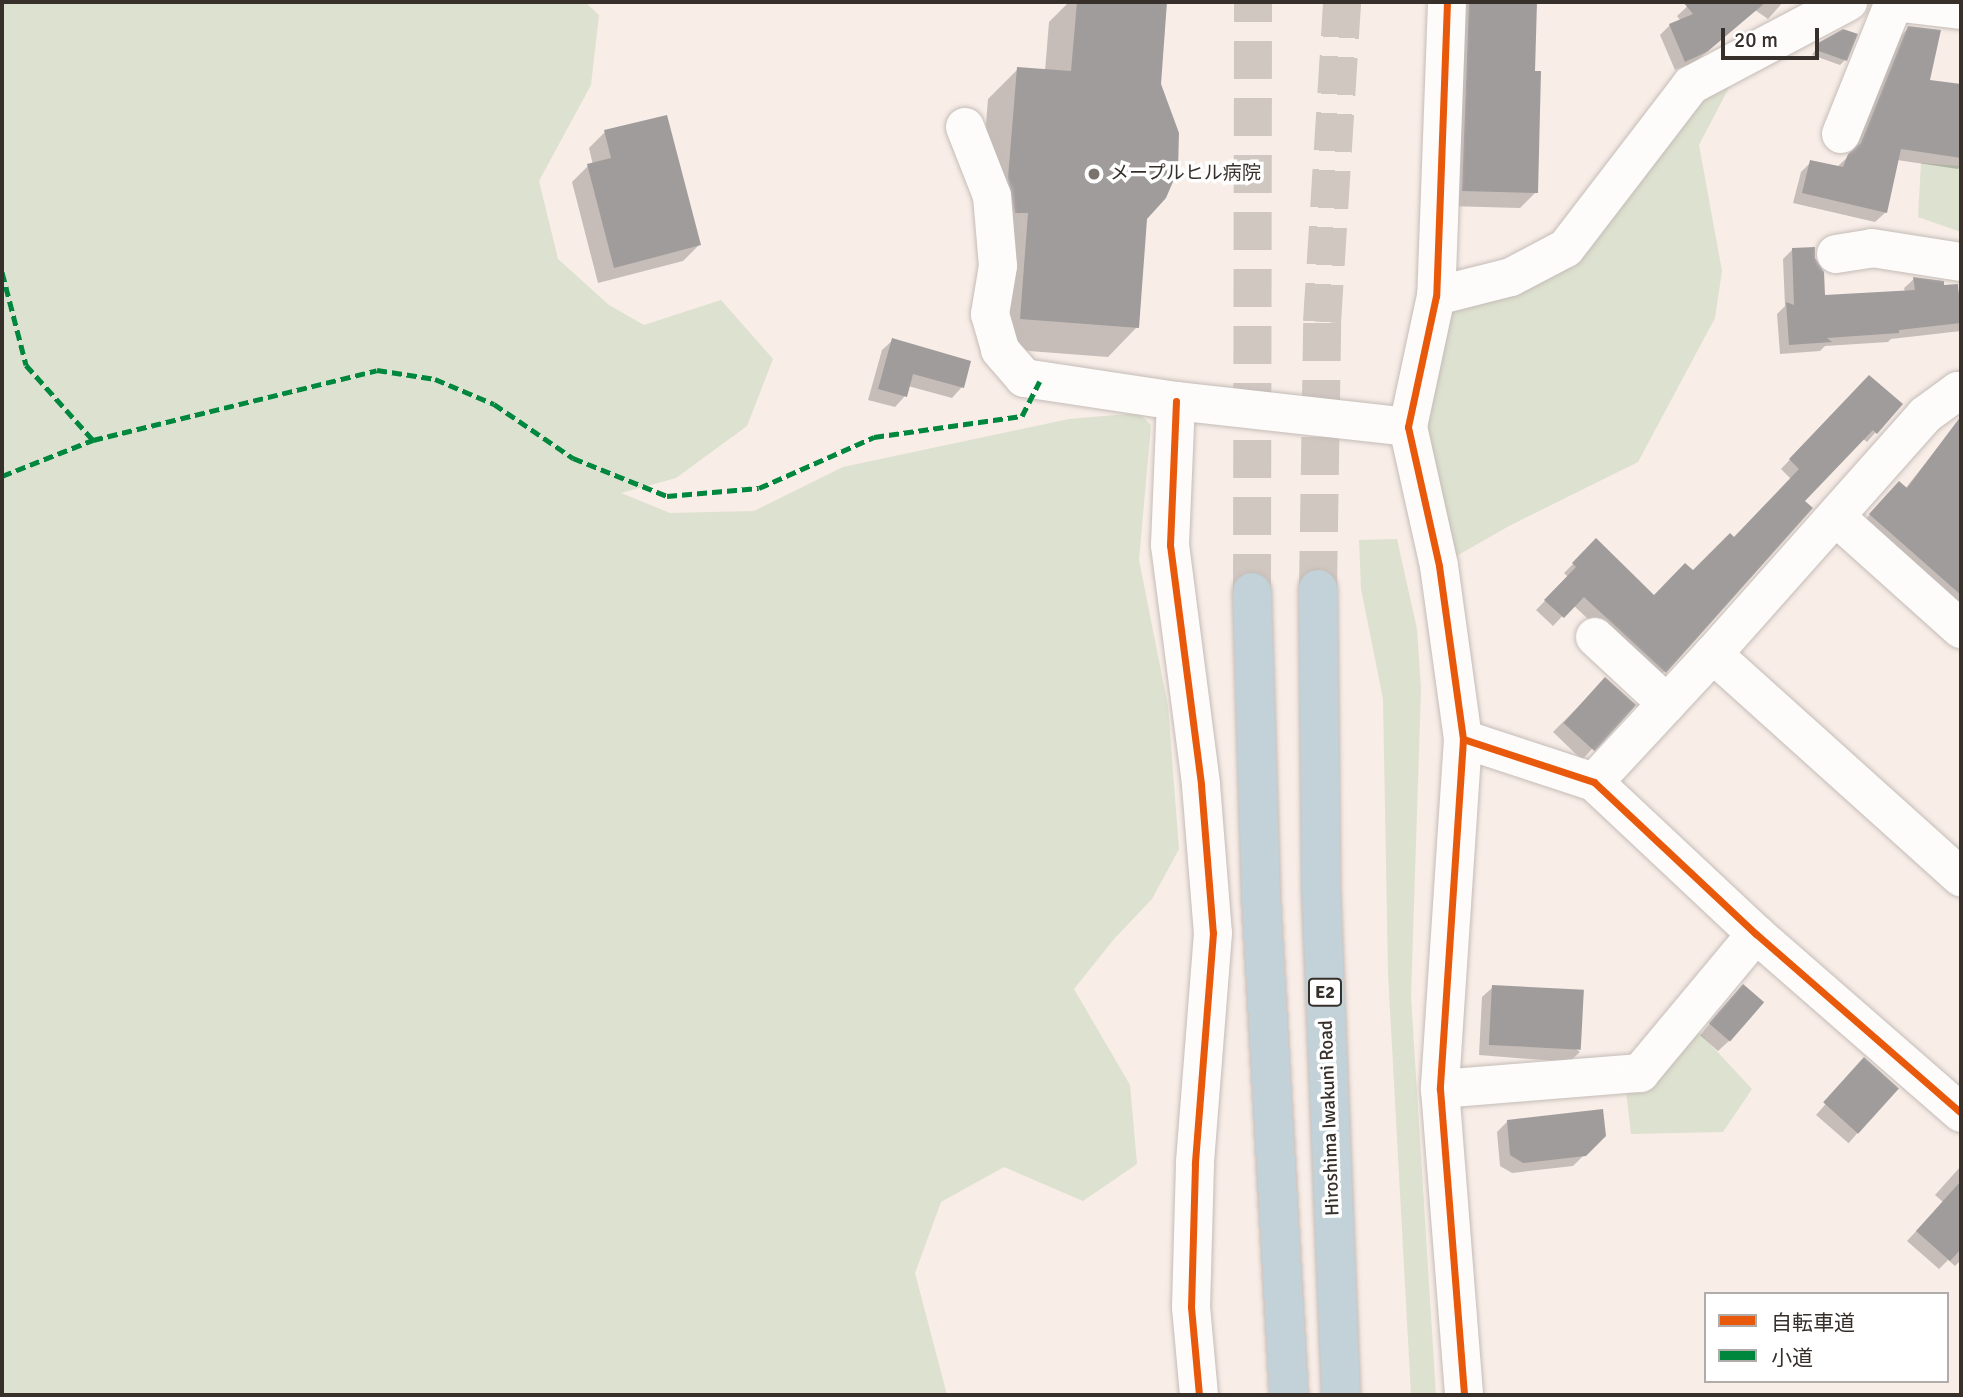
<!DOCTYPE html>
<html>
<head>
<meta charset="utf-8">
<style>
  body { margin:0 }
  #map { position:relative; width:1963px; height:1397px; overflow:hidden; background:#f8ede7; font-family:Signika,"Noto Sans JP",sans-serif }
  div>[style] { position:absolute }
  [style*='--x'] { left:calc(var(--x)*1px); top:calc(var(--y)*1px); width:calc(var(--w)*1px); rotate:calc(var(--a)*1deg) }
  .green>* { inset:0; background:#dde1cf }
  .shadow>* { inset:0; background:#0003; transform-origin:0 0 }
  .building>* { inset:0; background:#a09c9c; transform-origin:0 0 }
  .highway-tunnel>* { height:38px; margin-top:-19px; transform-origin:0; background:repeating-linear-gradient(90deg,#d1c7c1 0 38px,transparent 0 57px) }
  .roads { filter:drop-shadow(0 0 2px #c4bcb7) drop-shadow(0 0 2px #c4bcb7) }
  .minor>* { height:38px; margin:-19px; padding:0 19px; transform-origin:19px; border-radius:19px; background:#fefcfb }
  .highway>* { height:38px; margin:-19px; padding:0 19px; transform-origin:19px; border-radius:19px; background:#c2d2d8 }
  .quiet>* { height:5px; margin-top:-2.5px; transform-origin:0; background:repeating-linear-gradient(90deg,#00873e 0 10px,transparent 0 15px) }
  .cycleway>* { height:7px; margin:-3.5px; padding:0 3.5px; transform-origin:3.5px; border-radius:3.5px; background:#e8590c }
  .dots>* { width:19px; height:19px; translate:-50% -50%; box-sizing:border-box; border:4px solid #fff; border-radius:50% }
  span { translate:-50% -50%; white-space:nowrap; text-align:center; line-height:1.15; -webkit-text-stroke:7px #fff; paint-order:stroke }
  .shield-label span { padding:2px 5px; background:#fff; border:2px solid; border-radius:5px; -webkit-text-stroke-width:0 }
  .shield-label { font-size:18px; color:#362f2a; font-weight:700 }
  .poi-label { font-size:19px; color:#362f2a }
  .left { translate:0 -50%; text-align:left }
  .street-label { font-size:19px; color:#362f2a }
  .frame { position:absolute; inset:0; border:4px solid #362f2a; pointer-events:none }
  .legend { position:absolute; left:1704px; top:1292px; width:245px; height:91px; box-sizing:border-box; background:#fff; border:2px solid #afacaa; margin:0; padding:9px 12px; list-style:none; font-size:21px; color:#362f2a }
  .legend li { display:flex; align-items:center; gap:14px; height:35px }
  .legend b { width:35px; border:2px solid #afacaa }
  .scale { position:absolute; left:1721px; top:28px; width:98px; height:32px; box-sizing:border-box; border:4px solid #362f2a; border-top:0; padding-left:9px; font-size:21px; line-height:24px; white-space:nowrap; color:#362f2a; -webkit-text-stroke:5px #fff; paint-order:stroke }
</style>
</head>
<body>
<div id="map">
  <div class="green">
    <div style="clip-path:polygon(2px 2px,585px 2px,599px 15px,591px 85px,539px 181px,558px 259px,609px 305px,644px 325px,721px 300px,773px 359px,747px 426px,676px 478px,621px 493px,670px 513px,754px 511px,843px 467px,1069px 419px,1139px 413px,1151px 425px,1139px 560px,1168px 706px,1179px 849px,1152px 899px,1114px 939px,1074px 989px,1130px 1085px,1137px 1164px,1083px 1201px,1004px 1167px,941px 1202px,915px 1273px,947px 1395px,2px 1395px)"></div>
    <div style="clip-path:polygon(1746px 55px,1699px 145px,1722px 271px,1715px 318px,1638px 462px,1509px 526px,1439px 566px,1408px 427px,1436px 296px,1566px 248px,1691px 85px)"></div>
    <div style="clip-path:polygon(1921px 163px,1961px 166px,1961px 232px,1918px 217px)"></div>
    <div style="clip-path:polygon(1397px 539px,1417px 629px,1421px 689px,1411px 997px,1436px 1395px,1411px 1395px,1388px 973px,1383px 699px,1361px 589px,1359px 540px)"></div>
    <div style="clip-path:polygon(1686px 1018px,1752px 1089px,1723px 1132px,1631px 1134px,1624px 1074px)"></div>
  </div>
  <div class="shadow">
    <div style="clip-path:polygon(1069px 2px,1165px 2px,1137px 327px,1108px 357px,991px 348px,979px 208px,988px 99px,1018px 69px,1045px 71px,1049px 22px)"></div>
    <div style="clip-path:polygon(1454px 2px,1535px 2px,1533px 73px,1536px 192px,1520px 208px,1447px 206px)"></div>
    <div style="clip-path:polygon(1692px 2px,1783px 2px,1768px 19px,1755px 10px,1695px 62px,1675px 70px,1660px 35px,1670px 25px,1681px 21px,1677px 16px)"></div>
    <div style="clip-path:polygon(1909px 28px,1928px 81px,1961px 86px,1961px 165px,1958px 169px,1897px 160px,1886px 212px,1875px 222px,1793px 203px,1801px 172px,1811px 162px,1838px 166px,1852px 153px,1898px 38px)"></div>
    <div style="clip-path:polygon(1819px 44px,1845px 60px,1840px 65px,1812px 55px)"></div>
    <div style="clip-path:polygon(605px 132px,699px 245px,683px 261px,598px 283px,572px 182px,588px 166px,593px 165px,589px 148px)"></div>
    <div style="clip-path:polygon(1793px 249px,1813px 259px,1823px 297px,1905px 292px,1904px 288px,1914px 279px,1961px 292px,1961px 331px,1891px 339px,1888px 342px,1825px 346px,1820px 351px,1780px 354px,1777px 314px,1785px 306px,1783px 259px)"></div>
    <div style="clip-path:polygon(893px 340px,962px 387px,952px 398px,908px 386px,905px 396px,895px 407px,868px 400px,882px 350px)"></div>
    <div style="clip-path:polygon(1869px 377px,1876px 432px,1867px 442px,1862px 438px,1802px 501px,1689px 645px,1655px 681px,1573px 605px,1553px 626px,1536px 610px,1568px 577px,1564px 573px,1596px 541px,1654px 597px,1693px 573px,1734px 540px,1791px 479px,1781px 469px)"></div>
    <div style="clip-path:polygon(1958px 422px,1961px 424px,1961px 612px,1860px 526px,1888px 493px,1905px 489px)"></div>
    <div style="clip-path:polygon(1606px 679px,1592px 749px,1582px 760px,1553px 732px)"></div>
    <div style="clip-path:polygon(1493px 987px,1580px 1052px,1569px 1062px,1479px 1055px,1482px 997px)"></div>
    <div style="clip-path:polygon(1733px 996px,1729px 1041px,1718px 1051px,1700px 1035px)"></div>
    <div style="left:1864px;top:1060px;width:43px;height:73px;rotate:41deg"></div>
    <div style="clip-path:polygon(1508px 1121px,1604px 1135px,1573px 1166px,1512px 1173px,1500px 1166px,1497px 1132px)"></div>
    <div style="clip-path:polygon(1961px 1166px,1961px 1260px,1955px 1266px,1948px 1260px,1939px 1269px,1907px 1241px,1943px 1202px,1935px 1195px)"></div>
  </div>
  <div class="building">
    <div style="clip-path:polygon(1077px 2px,1167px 2px,1161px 84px,1179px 133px,1178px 170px,1166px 198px,1147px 219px,1139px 328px,1020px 319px,1028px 213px,1015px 213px,1008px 178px,1017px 67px,1071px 71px)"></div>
    <div style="clip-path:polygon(1469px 2px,1537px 2px,1535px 71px,1541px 71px,1538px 193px,1462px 191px)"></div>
    <div style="clip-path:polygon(1683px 2px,1766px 2px,1707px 52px,1685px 62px,1669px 24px,1693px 14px)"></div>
    <div style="clip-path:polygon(1908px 26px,1941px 30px,1930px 80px,1961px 84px,1961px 158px,1901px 149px,1887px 213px,1802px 193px,1810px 160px,1843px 167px,1848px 154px,1861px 143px)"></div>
    <div style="clip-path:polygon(1843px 29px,1858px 34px,1847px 61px,1816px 50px,1818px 43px)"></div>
    <div style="clip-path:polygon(667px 115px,701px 245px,614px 268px,587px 164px,611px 158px,604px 130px)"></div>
    <div style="clip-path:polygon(1815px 247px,1815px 258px,1824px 272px,1825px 295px,1915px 290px,1913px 277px,1944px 281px,1944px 285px,1958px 284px,1961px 323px,1899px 330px,1899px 333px,1827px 338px,1832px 342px,1789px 345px,1786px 302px,1794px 305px,1792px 248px)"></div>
    <div style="clip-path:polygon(892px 338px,971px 361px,964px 388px,913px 374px,907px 397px,878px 389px)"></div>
    <div style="clip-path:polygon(1869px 375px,1903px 404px,1877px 434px,1873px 430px,1805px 501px,1813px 508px,1666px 673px,1584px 597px,1564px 618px,1544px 600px,1576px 567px,1572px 563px,1596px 538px,1654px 595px,1685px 563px,1693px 570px,1730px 533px,1734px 537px,1799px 469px,1789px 459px)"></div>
    <div style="clip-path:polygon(1961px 416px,1961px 595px,1869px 514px,1899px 481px,1907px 488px)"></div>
    <div style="left:1605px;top:677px;width:42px;height:62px;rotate:42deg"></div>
    <div style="left:1743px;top:984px;width:28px;height:52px;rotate:41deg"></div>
    <div style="left:1492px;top:985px;width:92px;height:60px;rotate:3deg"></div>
    <div style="left:1864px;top:1057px;width:47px;height:61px;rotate:42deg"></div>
    <div style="clip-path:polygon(1603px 1109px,1606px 1136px,1586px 1156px,1523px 1163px,1510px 1155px,1507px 1120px)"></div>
    <div style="clip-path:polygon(1961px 1181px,1961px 1249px,1950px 1261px,1916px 1231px)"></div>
  </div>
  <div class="highway-tunnel">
    <div style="--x:1318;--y:589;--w:267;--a:-89.1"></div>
    <div style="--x:1322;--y:322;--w:321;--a:-86.4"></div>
    <div style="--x:1252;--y:592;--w:590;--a:-89.9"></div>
  </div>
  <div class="roads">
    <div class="minor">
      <div style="--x:1447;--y:2;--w:294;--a:92.1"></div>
      <div style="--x:1436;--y:296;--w:134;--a:102.1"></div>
      <div style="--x:1408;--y:427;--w:142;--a:77.4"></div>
      <div style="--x:1439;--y:566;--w:175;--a:82.1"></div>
      <div style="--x:1463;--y:739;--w:351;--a:93.8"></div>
      <div style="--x:1440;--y:1089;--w:307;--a:85.5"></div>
      <div style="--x:1893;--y:2;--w:68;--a:6.7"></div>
      <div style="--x:965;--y:127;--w:74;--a:68.6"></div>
      <div style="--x:992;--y:196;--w:70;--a:85.1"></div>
      <div style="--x:998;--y:266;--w:49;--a:99.5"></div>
      <div style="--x:990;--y:314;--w:37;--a:74"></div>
      <div style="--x:1000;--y:350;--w:37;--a:49"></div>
      <div style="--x:1024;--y:378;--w:154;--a:8.6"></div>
      <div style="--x:1176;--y:401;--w:233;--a:6.4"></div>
      <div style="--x:1841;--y:134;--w:142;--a:-68.1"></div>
      <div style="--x:1836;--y:254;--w:36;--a:-9"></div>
      <div style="--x:1872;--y:248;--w:90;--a:8.9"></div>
      <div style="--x:1436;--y:296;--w:77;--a:-14.2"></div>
      <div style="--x:1511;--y:277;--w:62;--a:-27.8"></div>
      <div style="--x:1566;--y:248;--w:205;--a:-52.5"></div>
      <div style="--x:1691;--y:85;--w:178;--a:-27.9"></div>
      <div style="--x:1176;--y:401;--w:144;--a:92.4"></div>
      <div style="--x:1170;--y:545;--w:242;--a:82.6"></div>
      <div style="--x:1201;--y:785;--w:148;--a:85.4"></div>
      <div style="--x:1213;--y:933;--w:232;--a:94.5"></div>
      <div style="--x:1195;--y:1164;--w:143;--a:91.6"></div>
      <div style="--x:1191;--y:1307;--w:88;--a:84.8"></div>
      <div style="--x:1836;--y:517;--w:168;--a:41.9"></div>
      <div style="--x:1595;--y:637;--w:98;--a:42.9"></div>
      <div style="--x:1713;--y:654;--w:334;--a:42"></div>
      <div style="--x:1463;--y:739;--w:138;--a:18.2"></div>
      <div style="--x:1594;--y:782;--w:222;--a:43.2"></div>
      <div style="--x:1756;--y:934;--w:272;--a:41.1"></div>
      <div style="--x:1594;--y:782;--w:175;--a:-47.1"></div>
      <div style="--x:1713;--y:654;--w:319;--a:-48.4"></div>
      <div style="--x:1925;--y:415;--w:41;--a:-36"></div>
      <div style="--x:1958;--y:391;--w:4;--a:34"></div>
      <div style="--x:1440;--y:1089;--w:201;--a:-4.6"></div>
      <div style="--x:1640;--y:1073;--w:181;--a:-50.2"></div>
    </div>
    <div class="highway">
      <div style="--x:1318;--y:589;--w:297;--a:89.4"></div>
      <div style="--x:1321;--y:886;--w:509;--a:87.75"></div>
      <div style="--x:1252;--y:592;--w:304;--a:88.3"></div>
      <div style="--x:1261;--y:896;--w:500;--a:86.8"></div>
    </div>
  </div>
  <div class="quiet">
    <div style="--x:2;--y:272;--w:96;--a:75.5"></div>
    <div style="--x:26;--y:365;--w:101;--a:48.2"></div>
    <div style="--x:93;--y:440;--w:292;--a:-13.8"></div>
    <div style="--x:377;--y:370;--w:59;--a:8.8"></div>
    <div style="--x:435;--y:379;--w:64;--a:23"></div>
    <div style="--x:494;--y:404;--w:96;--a:34.4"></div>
    <div style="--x:573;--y:458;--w:101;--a:22"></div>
    <div style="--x:667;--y:496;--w:92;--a:-5"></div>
    <div style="--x:759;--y:488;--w:126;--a:-23.9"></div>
    <div style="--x:874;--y:437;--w:149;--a:-8.1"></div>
    <div style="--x:1022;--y:416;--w:39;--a:-63"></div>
    <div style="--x:2;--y:476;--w:98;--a:-21.6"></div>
  </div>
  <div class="cycleway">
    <div style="--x:1447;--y:2;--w:294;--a:92.1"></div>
    <div style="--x:1436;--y:296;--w:134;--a:102.1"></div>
    <div style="--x:1408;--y:427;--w:142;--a:77.4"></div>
    <div style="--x:1439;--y:566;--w:175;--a:82.1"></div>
    <div style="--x:1463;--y:739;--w:351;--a:93.8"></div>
    <div style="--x:1440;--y:1089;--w:307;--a:85.5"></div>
    <div style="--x:1176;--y:401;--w:144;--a:92.4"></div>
    <div style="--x:1170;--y:545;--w:242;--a:82.6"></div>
    <div style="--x:1201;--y:785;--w:148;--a:85.4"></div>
    <div style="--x:1213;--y:933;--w:232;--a:94.5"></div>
    <div style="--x:1195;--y:1164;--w:143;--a:91.6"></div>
    <div style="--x:1191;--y:1307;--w:88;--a:84.8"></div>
    <div style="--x:1463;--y:739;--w:138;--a:18.2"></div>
    <div style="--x:1594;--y:782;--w:222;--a:43.2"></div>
    <div style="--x:1756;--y:934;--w:272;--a:41.1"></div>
  </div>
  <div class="dots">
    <div style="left:1094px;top:174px;background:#7a726c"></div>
  </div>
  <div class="shield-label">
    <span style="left:1325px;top:992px">E2</span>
  </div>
  <div class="poi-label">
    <span class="left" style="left:1110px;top:174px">メープルヒル病院</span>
  </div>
  <div class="street-label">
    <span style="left:1330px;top:1118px;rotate:-92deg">Hiroshima Iwakuni Road</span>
  </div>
  <div class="frame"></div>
  <ul class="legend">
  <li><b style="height:9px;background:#e8590c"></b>自転車道</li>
  <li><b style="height:9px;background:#00873e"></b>小道</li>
  </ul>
  <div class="scale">20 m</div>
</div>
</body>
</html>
